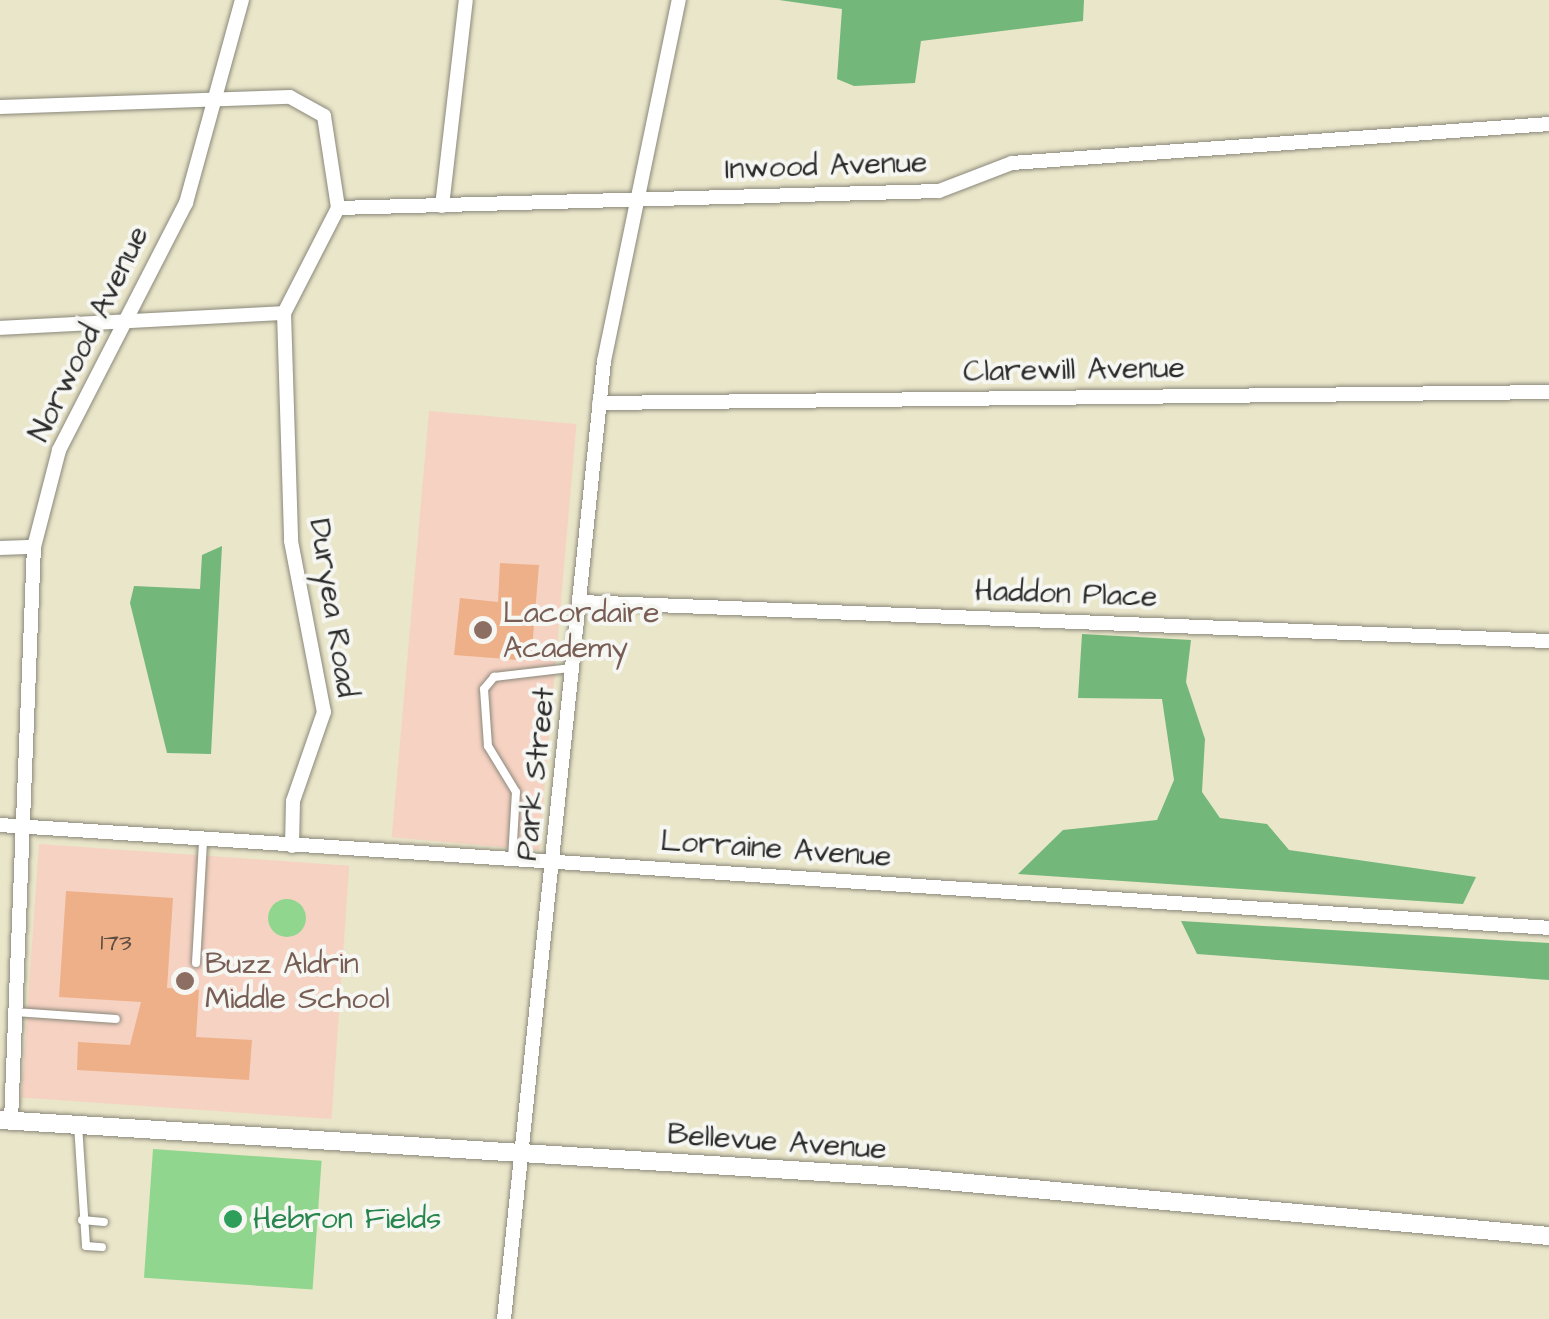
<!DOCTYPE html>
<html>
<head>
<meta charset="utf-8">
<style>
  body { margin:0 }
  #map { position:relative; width:1549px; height:1319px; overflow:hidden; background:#eae6ca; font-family:"Architects Daughter",sans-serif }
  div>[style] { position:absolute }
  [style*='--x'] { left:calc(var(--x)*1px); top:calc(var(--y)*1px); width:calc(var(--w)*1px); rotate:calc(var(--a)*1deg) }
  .built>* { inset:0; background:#f6d2c3; transform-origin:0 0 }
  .green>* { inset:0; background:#91d68f; transform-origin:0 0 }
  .round { border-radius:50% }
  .forest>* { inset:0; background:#74b77a }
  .building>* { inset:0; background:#eeb088 }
  .roads { filter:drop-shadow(0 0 2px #8a887a) drop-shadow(0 0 2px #8a887a) }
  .service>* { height:8px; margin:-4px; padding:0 4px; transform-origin:4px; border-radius:4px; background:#fff }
  .minor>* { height:14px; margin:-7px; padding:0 7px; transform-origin:7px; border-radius:7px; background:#fff }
  .tertiary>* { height:18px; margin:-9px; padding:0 9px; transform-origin:9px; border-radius:9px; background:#fff }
  .dots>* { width:28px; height:28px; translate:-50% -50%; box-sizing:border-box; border:5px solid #f6f6f2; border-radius:50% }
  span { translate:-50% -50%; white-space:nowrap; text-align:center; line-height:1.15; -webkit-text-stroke:8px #f6f6f2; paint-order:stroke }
  .number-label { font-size:25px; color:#5c4c42 }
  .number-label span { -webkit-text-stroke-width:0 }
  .street-label { font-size:30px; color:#2b2b2b }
  .education-label { font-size:30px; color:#785e54 }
  .left { translate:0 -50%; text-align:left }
  .leisure-label { font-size:30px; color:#27864d }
</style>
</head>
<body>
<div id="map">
  <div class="built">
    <div style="left:429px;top:411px;width:148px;height:428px;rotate:5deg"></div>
    <div style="left:39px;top:844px;width:311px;height:254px;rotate:4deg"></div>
  </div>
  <div class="green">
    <div class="round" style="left:268px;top:899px;width:38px;height:38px"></div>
    <div style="left:153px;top:1149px;width:169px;height:129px;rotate:4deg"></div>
  </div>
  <div class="forest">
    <div style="clip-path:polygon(779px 0,1084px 0,1083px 21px,921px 41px,915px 83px,854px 86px,837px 79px,842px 9px)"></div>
    <div style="clip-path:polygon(222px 546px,211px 754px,167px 753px,130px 603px,134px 586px,200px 589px,202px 555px)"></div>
    <div style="clip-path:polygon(1082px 634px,1191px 640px,1186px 682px,1205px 739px,1202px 792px,1220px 818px,1267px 824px,1289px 850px,1476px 877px,1463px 904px,1018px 874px,1063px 830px,1157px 820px,1174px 780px,1162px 699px,1078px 698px)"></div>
    <div style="clip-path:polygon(1181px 921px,1549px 943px,1549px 980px,1197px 954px)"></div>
  </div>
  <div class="building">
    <div style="clip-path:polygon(500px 563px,539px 565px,531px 661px,454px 655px,460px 598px,498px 602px)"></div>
    <div style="clip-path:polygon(66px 891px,173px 898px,167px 988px,199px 990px,196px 1037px,252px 1040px,249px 1080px,77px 1070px,78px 1042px,130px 1045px,141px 1002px,59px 997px)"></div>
  </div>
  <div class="roads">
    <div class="service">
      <div style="--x:512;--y:859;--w:67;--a:-86.6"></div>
      <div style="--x:516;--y:792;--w:54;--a:-121.3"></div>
      <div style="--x:488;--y:746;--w:57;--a:-94"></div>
      <div style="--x:484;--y:689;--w:16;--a:-50"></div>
      <div style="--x:494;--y:677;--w:78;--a:-6.7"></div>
      <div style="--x:196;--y:963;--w:123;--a:-86.7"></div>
      <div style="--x:15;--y:1012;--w:101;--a:4"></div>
      <div style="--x:78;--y:1125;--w:121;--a:86.2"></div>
      <div style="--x:86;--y:1246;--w:16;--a:4"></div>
      <div style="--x:82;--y:1220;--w:22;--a:5"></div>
    </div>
    <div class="minor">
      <div style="--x:0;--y:107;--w:290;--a:-2"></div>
      <div style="--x:290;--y:97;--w:39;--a:29"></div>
      <div style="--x:324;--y:116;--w:93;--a:81.3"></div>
      <div style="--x:338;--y:208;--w:118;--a:117.2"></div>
      <div style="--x:284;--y:313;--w:284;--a:177"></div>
      <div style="--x:442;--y:206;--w:207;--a:-83.4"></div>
      <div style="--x:338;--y:208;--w:601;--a:-1.62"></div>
      <div style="--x:939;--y:191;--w:78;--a:-21"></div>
      <div style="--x:1012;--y:163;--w:538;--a:-4.15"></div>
      <div style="--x:284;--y:313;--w:228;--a:88.2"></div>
      <div style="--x:291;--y:541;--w:174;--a:79.1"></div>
      <div style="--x:324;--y:712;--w:94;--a:109.2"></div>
      <div style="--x:293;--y:801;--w:45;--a:91.3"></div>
      <div style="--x:599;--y:403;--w:950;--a:-0.66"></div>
      <div style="--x:0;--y:548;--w:34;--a:-2"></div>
      <div style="--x:581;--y:602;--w:969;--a:2.31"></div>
      <div style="--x:0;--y:825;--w:1552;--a:3.8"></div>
      <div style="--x:11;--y:1121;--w:574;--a:-87.71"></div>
      <div style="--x:34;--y:547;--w:100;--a:-75.5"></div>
      <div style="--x:59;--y:450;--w:278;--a:-62.8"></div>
      <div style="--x:186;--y:203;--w:211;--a:-74.6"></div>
      <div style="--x:504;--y:1319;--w:963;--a:-84.04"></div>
      <div style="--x:604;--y:361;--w:369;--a:-78.3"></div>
    </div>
    <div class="tertiary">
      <div style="--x:0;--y:1120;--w:904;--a:3.62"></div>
      <div style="--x:902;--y:1177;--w:650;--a:5.21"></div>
    </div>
  </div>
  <div class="dots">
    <div style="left:483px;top:630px;background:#8d6e63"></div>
    <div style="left:185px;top:981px;background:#8d6e63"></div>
    <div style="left:233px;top:1219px;background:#2e9e5b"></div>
  </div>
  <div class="number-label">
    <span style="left:116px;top:943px">173</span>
  </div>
  <div class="street-label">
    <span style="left:826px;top:166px;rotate:-2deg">Inwood Avenue</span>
    <span style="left:89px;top:334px;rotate:-64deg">Norwood Avenue</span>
    <span style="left:1074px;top:370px;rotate:-1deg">Clarewill Avenue</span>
    <span style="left:1066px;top:594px;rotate:2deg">Haddon Place</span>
    <span style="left:333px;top:608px;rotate:81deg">Duryea Road</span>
    <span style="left:536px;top:774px;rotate:-84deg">Park Street</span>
    <span style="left:776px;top:849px;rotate:4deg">Lorraine Avenue</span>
    <span style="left:777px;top:1142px;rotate:4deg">Bellevue Avenue</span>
  </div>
  <div class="education-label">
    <span class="left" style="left:503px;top:630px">Lacordaire<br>Academy</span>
    <span class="left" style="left:205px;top:981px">Buzz Aldrin<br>Middle School</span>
  </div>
  <div class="leisure-label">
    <span class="left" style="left:253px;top:1219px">Hebron Fields</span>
  </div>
</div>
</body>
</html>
